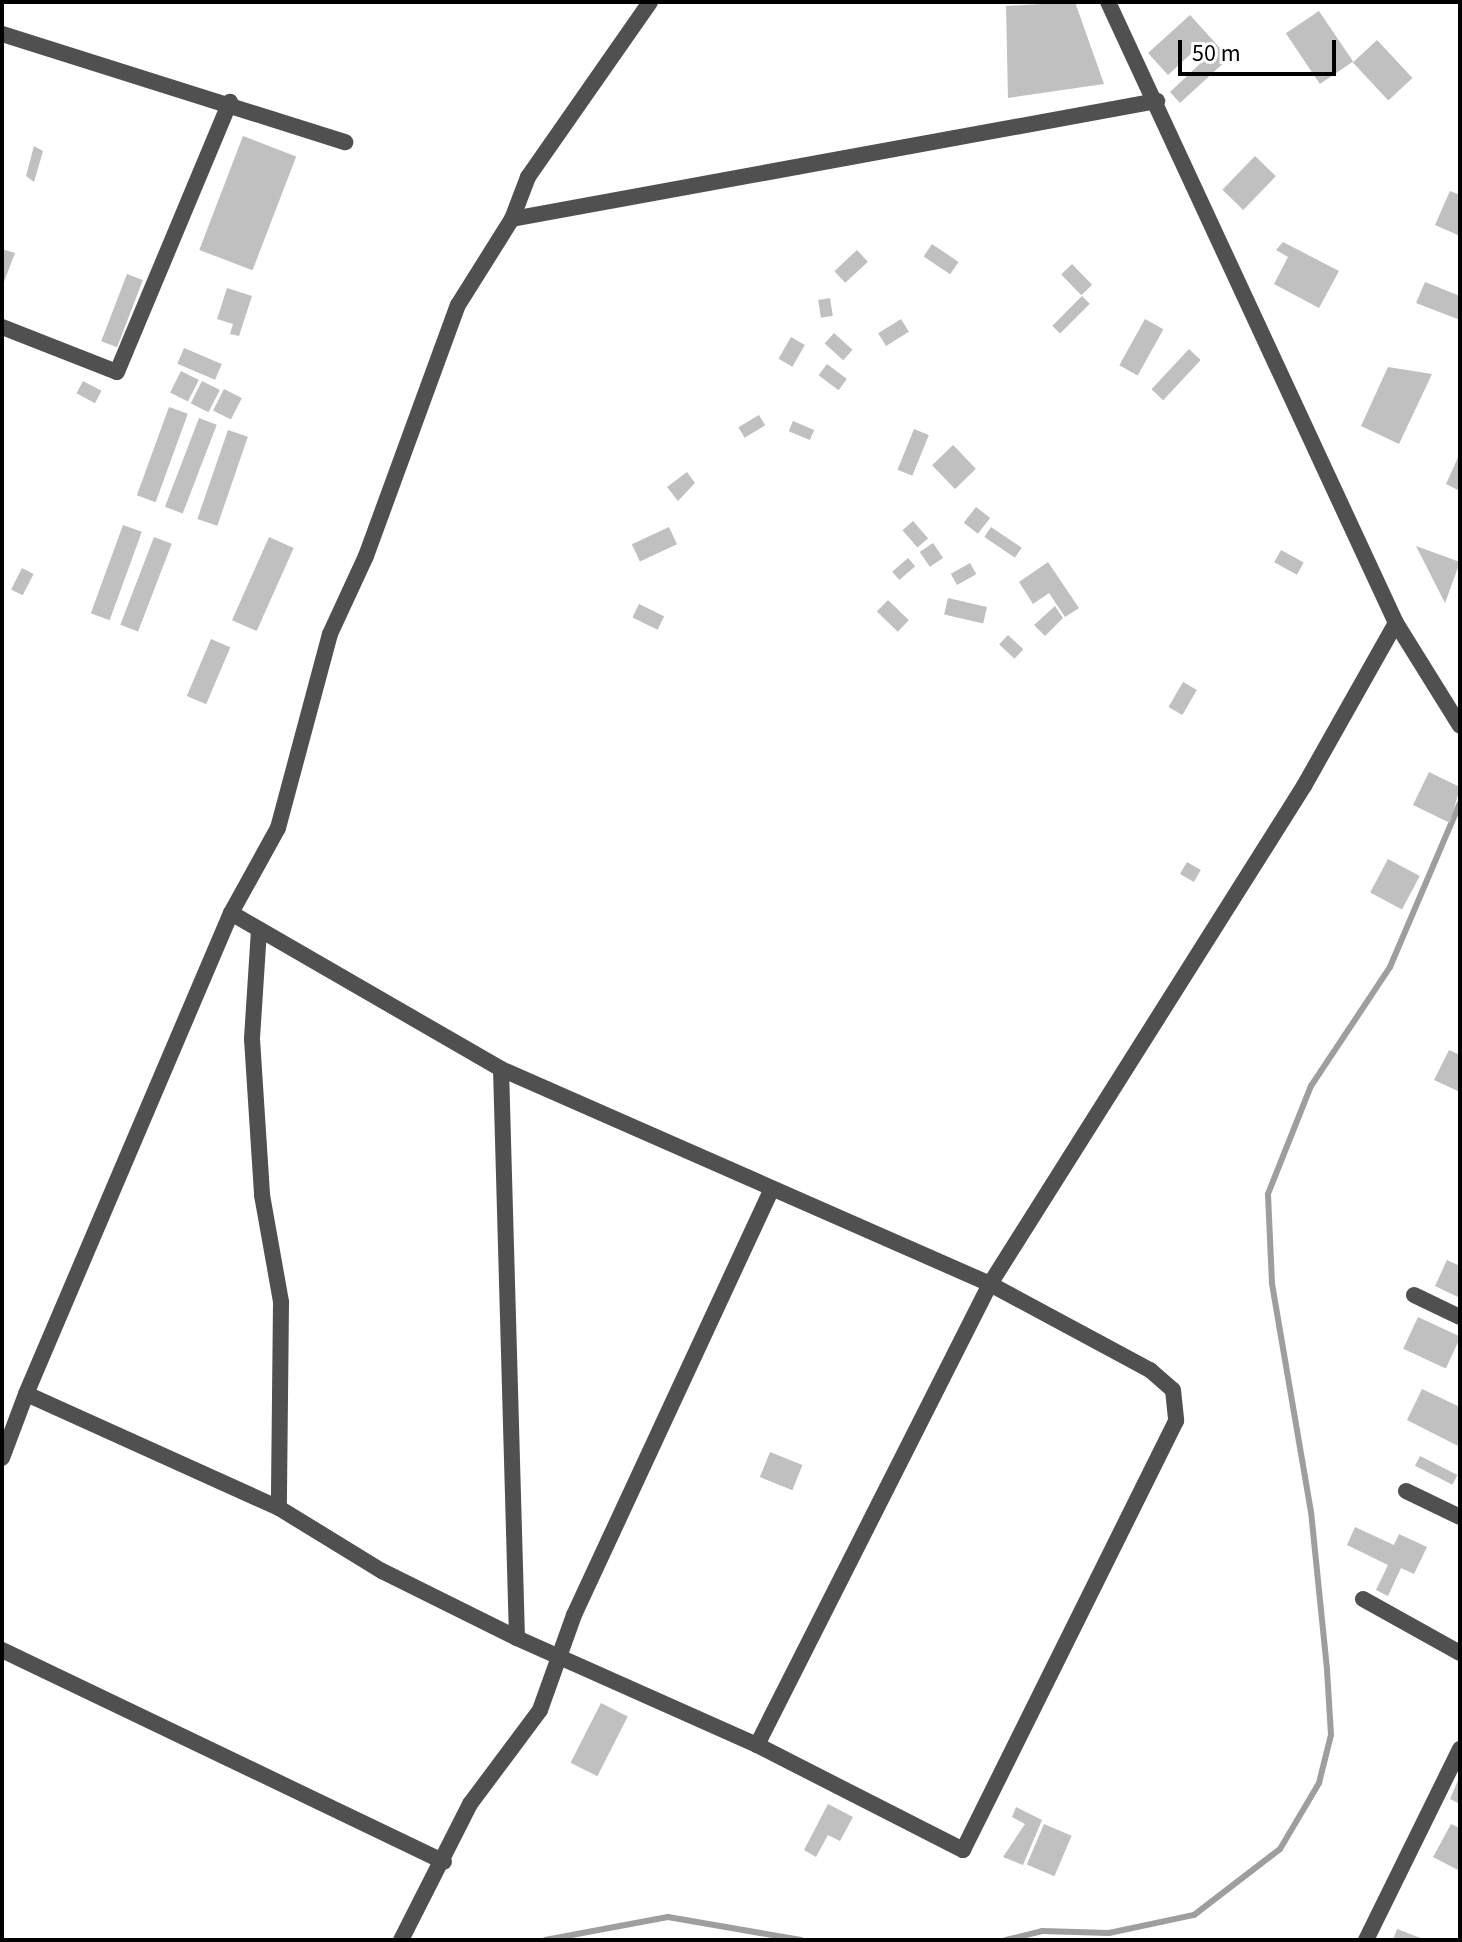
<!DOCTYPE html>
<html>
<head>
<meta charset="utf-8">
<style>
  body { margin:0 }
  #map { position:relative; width:1462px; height:1942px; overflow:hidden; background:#fff; font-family:"Source Sans 3",sans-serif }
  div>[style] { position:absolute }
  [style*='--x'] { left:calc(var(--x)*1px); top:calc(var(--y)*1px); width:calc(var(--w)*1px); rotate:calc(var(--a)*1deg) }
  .stream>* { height:6px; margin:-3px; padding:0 3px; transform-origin:3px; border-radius:3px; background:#9e9e9e }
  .building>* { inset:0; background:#c0c0c0; transform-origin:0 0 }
  .minor>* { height:16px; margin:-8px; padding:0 8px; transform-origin:8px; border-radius:8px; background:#505050 }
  span { translate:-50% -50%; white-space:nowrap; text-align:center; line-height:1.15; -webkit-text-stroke:7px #fff; paint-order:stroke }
  .frame { position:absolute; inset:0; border:4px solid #000; pointer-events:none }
  .scale { position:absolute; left:1178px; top:40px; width:158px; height:36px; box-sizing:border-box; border:4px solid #000; border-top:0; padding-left:10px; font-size:24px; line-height:28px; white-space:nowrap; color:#000; -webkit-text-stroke:6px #fff; paint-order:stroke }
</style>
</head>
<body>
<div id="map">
  <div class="stream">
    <div style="--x:545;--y:1940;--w:125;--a:-10.6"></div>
    <div style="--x:668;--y:1917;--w:135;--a:9.8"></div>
    <div style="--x:1006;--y:1940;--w:37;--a:-14"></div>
    <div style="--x:1042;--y:1931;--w:67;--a:1.7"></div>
    <div style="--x:1109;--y:1933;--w:87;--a:-12"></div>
    <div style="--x:1194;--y:1915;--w:108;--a:-37.5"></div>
    <div style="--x:1280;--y:1849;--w:77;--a:-59.4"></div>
    <div style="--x:1319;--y:1783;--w:49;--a:-76"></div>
    <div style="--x:1331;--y:1735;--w:66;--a:-93.5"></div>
    <div style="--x:1327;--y:1669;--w:158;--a:-95.8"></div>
    <div style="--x:1311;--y:1512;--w:232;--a:-99.7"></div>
    <div style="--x:1272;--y:1283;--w:89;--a:-92.6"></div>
    <div style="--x:1268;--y:1194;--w:116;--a:-68.3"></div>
    <div style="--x:1311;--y:1086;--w:143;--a:-56.4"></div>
    <div style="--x:1390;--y:967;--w:178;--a:-66.9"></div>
  </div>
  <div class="building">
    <div style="clip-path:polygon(1075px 2px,1104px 84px,1008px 98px,1006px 6px)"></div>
    <div style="left:1319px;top:11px;width:61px;height:40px;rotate:56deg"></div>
    <div style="clip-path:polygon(1190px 15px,1229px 58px,1180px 103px,1170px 92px,1205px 59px,1196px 49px,1168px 75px,1148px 53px)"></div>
    <div style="left:1377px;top:40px;width:52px;height:33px;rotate:47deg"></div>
    <div style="left:243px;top:136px;width:57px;height:122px;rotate:21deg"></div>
    <div style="clip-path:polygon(34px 146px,43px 151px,34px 182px,26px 176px)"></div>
    <div style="left:1255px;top:156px;width:29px;height:47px;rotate:44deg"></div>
    <div style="clip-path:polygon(1450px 191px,1460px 195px,1460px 236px,1435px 225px)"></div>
    <div style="clip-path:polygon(1283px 242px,1339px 271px,1319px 308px,1274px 284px,1288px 257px,1276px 250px)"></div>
    <div style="left:932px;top:244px;width:32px;height:15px;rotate:34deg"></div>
    <div style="clip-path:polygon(2px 249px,15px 253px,2px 287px)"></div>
    <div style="left:857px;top:250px;width:16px;height:31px;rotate:47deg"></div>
    <div style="left:1072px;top:264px;width:29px;height:15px;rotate:46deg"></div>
    <div style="left:127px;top:274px;width:17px;height:72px;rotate:21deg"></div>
    <div style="clip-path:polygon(1425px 282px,1460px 296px,1460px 320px,1416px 303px)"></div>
    <div style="clip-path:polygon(227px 288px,252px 296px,239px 336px,230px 334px,233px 324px,217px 319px)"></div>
    <div style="left:1082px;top:296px;width:11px;height:42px;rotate:45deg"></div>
    <div style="left:830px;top:298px;width:18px;height:12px;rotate:81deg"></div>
    <div style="left:901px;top:319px;width:15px;height:27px;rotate:58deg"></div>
    <div style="left:1145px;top:319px;width:21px;height:53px;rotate:29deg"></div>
    <div style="left:834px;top:333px;width:25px;height:14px;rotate:42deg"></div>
    <div style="left:791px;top:337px;width:16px;height:25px;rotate:30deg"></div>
    <div style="left:184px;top:348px;width:41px;height:17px;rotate:23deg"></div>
    <div style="left:1189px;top:349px;width:16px;height:55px;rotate:43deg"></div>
    <div style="left:827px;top:364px;width:25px;height:14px;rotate:37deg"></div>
    <div style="clip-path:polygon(1388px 367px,1432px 374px,1399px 444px,1361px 426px)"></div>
    <div style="left:181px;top:371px;width:20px;height:24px;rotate:27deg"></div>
    <div style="left:83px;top:381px;width:21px;height:14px;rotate:28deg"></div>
    <div style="left:202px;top:381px;width:20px;height:25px;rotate:27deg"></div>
    <div style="left:224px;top:389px;width:20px;height:24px;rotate:27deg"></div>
    <div style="left:169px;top:407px;width:20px;height:94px;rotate:20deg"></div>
    <div style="left:759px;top:415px;width:12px;height:24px;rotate:59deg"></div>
    <div style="left:199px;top:418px;width:19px;height:95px;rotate:21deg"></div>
    <div style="left:793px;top:421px;width:23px;height:11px;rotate:23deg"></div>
    <div style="left:914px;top:429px;width:16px;height:44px;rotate:22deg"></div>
    <div style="left:228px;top:430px;width:21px;height:94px;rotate:19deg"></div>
    <div style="left:953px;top:445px;width:33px;height:29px;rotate:46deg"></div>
    <div style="clip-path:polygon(1460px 453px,1460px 491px,1446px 484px)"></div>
    <div style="clip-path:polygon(687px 472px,695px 483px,678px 501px,667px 487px)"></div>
    <div style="left:976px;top:507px;width:18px;height:20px;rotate:38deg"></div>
    <div style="left:913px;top:521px;width:23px;height:14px;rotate:49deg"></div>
    <div style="left:123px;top:525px;width:20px;height:94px;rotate:20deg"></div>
    <div style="left:669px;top:527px;width:19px;height:41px;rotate:65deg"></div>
    <div style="left:991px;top:527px;width:37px;height:12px;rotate:34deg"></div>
    <div style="left:154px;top:537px;width:19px;height:94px;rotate:21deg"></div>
    <div style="left:269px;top:537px;width:27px;height:91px;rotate:24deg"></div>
    <div style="left:933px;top:543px;width:18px;height:16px;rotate:56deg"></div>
    <div style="clip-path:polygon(1416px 546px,1460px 562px,1445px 603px)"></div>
    <div style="left:1281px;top:550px;width:26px;height:14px;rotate:29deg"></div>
    <div style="left:908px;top:558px;width:11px;height:21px;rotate:49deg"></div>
    <div style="clip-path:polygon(1048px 562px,1079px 608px,1065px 617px,1049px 593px,1033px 604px,1019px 582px)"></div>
    <div style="left:970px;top:563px;width:13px;height:22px;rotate:61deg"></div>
    <div style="left:22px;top:568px;width:13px;height:24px;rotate:27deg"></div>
    <div style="left:948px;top:598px;width:40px;height:17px;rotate:13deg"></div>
    <div style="left:888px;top:600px;width:29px;height:16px;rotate:44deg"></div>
    <div style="left:639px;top:604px;width:28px;height:15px;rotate:26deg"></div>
    <div style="clip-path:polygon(1055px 606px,1063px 618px,1045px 636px,1034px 625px)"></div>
    <div style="left:1008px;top:635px;width:21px;height:13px;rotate:43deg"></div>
    <div style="left:211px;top:639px;width:21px;height:62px;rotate:23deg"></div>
    <div style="left:1183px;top:682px;width:16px;height:29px;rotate:30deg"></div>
    <div style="clip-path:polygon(1429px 772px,1460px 787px,1450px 823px,1413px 805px)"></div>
    <div style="left:1388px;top:859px;width:36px;height:38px;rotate:28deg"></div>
    <div style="left:1187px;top:862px;width:16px;height:14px;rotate:30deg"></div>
    <div style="clip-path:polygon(1449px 1050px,1460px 1055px,1460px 1092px,1434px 1080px)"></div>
    <div style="clip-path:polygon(1447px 1260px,1460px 1266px,1460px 1298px,1435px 1286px)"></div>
    <div style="left:1418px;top:1317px;width:47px;height:35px;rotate:25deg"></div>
    <div style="clip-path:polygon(1422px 1389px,1460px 1407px,1460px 1447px,1407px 1420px)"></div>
    <div style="left:770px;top:1452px;width:35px;height:27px;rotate:22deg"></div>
    <div style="left:1420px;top:1456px;width:42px;height:11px;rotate:27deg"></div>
    <div style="clip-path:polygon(1355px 1527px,1394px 1545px,1399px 1534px,1427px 1547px,1414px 1574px,1401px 1568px,1388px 1596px,1376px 1590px,1388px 1565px,1347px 1545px)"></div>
    <div style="left:601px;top:1703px;width:30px;height:67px;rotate:27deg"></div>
    <div style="clip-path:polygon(1460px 1776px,1460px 1804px,1450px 1799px)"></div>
    <div style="clip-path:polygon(828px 1804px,853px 1817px,840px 1841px,828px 1835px,816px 1857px,804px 1850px)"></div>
    <div style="clip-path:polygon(1016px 1807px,1042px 1820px,1023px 1865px,1003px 1857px,1025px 1824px,1012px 1817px)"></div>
    <div style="left:1044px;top:1824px;width:30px;height:44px;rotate:23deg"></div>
    <div style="clip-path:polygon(1451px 1824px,1460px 1828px,1458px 1870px,1433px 1857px)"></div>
    <div style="clip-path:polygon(1397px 1929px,1426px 1940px,1393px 1940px)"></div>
  </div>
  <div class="minor">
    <div style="--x:1108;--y:2;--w:685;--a:65.12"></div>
    <div style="--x:1396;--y:623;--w:121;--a:58.1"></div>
    <div style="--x:2;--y:34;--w:360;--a:17.5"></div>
    <div style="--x:512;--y:219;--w:656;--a:-10.37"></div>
    <div style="--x:2;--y:327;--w:123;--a:21.4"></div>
    <div style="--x:117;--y:372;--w:293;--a:-67.3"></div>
    <div style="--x:231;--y:913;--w:312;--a:30"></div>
    <div style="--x:501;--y:1069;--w:534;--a:23.73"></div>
    <div style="--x:990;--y:1284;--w:182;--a:28.3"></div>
    <div style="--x:1150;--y:1370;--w:30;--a:41"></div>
    <div style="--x:1173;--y:1390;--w:31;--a:84"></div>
    <div style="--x:1176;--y:1421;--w:479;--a:116.4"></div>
    <div style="--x:963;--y:1850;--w:231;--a:-153"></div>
    <div style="--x:757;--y:1745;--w:263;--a:-156"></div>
    <div style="--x:517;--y:1638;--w:569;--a:-91.61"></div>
    <div style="--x:259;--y:930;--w:109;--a:93.7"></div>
    <div style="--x:252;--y:1039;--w:156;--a:86.3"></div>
    <div style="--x:262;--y:1195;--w:109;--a:79.9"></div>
    <div style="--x:281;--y:1302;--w:206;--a:90.6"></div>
    <div style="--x:279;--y:1508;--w:121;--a:31.5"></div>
    <div style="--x:382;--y:1571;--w:151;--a:26.4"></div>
    <div style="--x:1414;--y:1295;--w:51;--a:25.6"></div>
    <div style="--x:2;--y:1458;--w:68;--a:-69.4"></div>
    <div style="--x:1406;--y:1491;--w:60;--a:25.7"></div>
    <div style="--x:279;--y:1508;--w:277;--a:-155.7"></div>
    <div style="--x:26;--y:1394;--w:523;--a:-66.92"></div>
    <div style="--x:231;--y:913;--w:97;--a:-61.1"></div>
    <div style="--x:278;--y:828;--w:201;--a:-75"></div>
    <div style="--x:330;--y:634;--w:86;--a:-65.2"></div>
    <div style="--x:366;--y:556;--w:267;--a:-69.9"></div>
    <div style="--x:458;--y:305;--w:102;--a:-57.9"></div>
    <div style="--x:512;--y:219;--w:45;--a:-69.1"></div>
    <div style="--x:528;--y:177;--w:213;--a:-55.1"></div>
    <div style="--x:1363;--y:1599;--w:111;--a:29.1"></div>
    <div style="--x:2;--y:1650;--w:490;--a:25.6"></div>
    <div style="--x:757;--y:1745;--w:517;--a:-63.19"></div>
    <div style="--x:990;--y:1284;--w:589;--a:-57.77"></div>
    <div style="--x:1304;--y:786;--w:187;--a:-60.6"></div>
    <div style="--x:401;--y:1940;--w:153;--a:-63.1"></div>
    <div style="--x:470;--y:1804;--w:117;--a:-53.3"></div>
    <div style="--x:540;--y:1710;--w:101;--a:-70.3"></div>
    <div style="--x:574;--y:1615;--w:466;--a:-65.1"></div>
    <div style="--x:1366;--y:1940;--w:213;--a:-63.8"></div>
  </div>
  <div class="frame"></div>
  <div class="scale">50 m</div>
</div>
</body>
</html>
